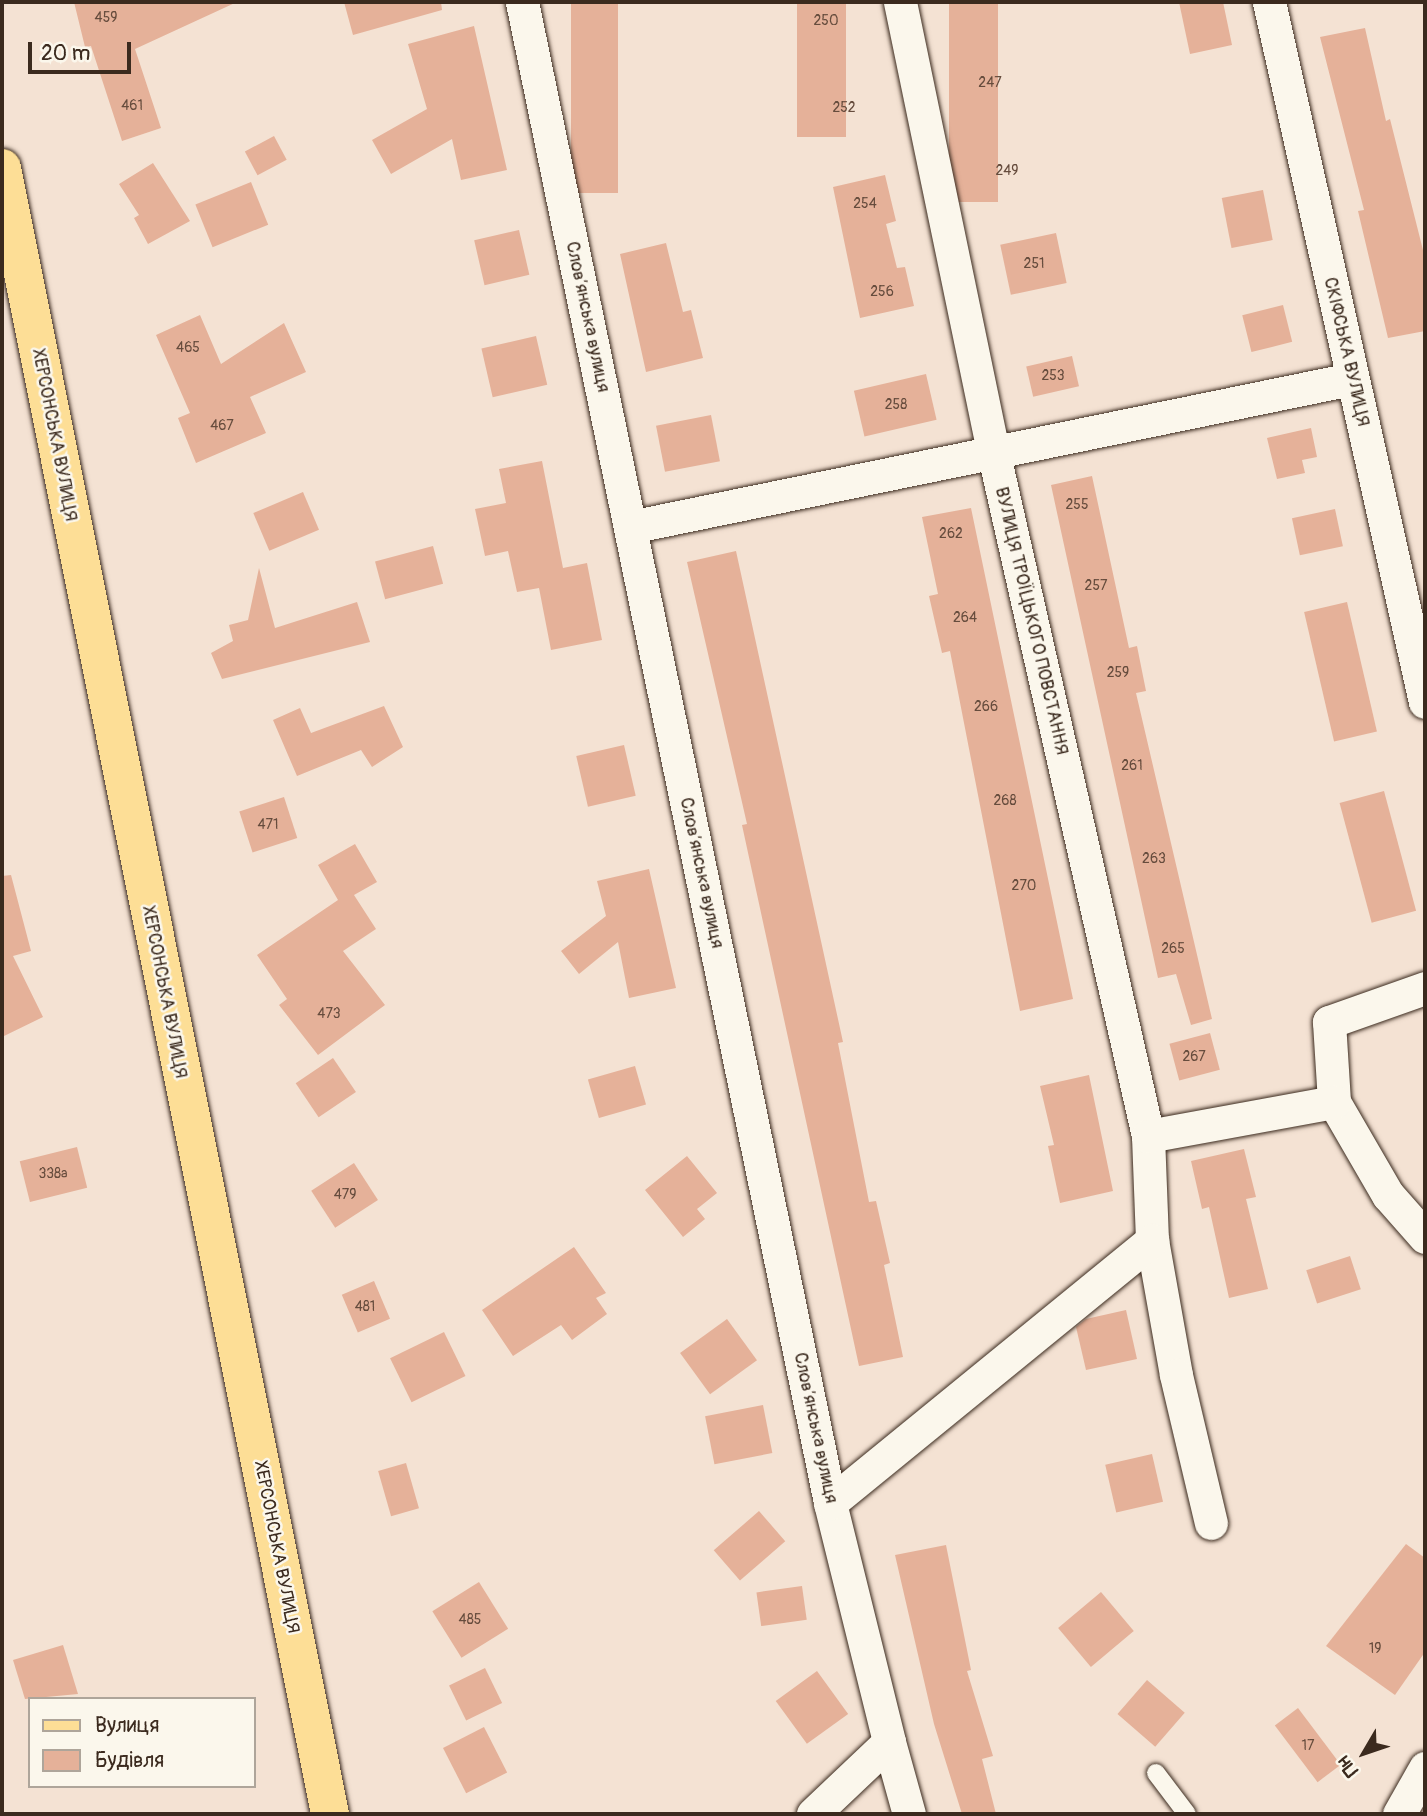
<!DOCTYPE html>
<html>
<head>
<meta charset="utf-8">
<style>
  body { margin:0 }
  #map { position:relative; width:1427px; height:1816px; overflow:hidden; background:#f4e2d3; font-family:Pangolin,sans-serif }
  div>[style] { position:absolute }
  [style*='--x'] { left:calc(var(--x)*1px); top:calc(var(--y)*1px); width:calc(var(--w)*1px); rotate:calc(var(--a)*1deg) }
  .building>* { inset:0; background:#e5b199; transform-origin:0 0 }
  .roads { filter:drop-shadow(0 0 2px #3b2a1e) drop-shadow(0 0 2px #3b2a1e) }
  .lane>* { height:18px; margin:-9px; padding:0 9px; transform-origin:9px; border-radius:9px; background:#fbf7ec }
  .street>* { height:33px; margin:-16.5px; padding:0 16.5px; transform-origin:16.5px; border-radius:16.5px; background:#fbf7ec }
  .primary>* { height:38px; margin:-19px; padding:0 19px; transform-origin:19px; border-radius:19px; background:#fdde96 }
  span { translate:-50% -50%; white-space:nowrap; text-align:center; line-height:1.15; -webkit-text-stroke:5px #fbf7ec; paint-order:stroke }
  .number-label { font-size:14px; color:#664c3d }
  .number-label span { -webkit-text-stroke-width:0 }
  .street-label { font-size:18px; color:#3b2a1e }
  .frame { position:absolute; inset:0; border:4px solid #3b2a1e; pointer-events:none }
  .legend { position:absolute; left:28px; top:1697px; width:228px; height:91px; box-sizing:border-box; background:#fbf7ec; border:2px solid #aea59a; margin:0; padding:9px 12px; list-style:none; font-size:21px; color:#3b2a1e }
  .legend li { display:flex; align-items:center; gap:14px; height:35px }
  .legend b { width:35px; border:2px solid #aea59a }
  .north { position:absolute; left:1329px; top:1718px; width:70px; height:70px; -webkit-text-stroke:5px #fbf7ec; paint-order:stroke; rotate:231deg; font-size:19px; font-weight:700; line-height:28px; text-align:center; color:#3b2a1e }
  .north::after { content:''; display:block; margin:auto; width:24px; height:32px; background:#3b2a1e; clip-path:polygon(50% 0,100% 100%,50% 72%,0 100%) }
  .scale { position:absolute; left:28px; top:42px; width:103px; height:32px; box-sizing:border-box; border:4px solid #3b2a1e; border-top:0; padding-left:9px; font-size:21px; line-height:24px; white-space:nowrap; color:#3b2a1e; -webkit-text-stroke:5px #fbf7ec; paint-order:stroke }
</style>
</head>
<body>
<div id="map">
  <div class="building">
    <div style="clip-path:polygon(74px 2px,237px 2px,135px 49px,161px 128px,122px 141px,91px 46px,85px 47px)"></div>
    <div style="clip-path:polygon(344px 2px,441px 2px,442px 10px,353px 35px)"></div>
    <div style="left:571px;top:2px;width:47px;height:191px"></div>
    <div style="left:797px;top:2px;width:49px;height:135px"></div>
    <div style="left:949px;top:2px;width:49px;height:200px"></div>
    <div style="clip-path:polygon(1179px 2px,1223px 2px,1232px 45px,1190px 54px)"></div>
    <div style="clip-path:polygon(474px 26px,507px 170px,461px 180px,452px 139px,391px 174px,372px 140px,427px 109px,408px 44px)"></div>
    <div style="clip-path:polygon(1365px 28px,1386px 121px,1390px 119px,1425px 258px,1425px 331px,1388px 338px,1358px 211px,1364px 210px,1320px 37px)"></div>
    <div style="left:274px;top:136px;width:27px;height:33px;rotate:62deg"></div>
    <div style="clip-path:polygon(153px 163px,190px 221px,148px 244px,134px 218px,139px 215px,119px 184px)"></div>
    <div style="clip-path:polygon(885px 175px,896px 221px,886px 224px,897px 268px,905px 267px,914px 306px,860px 318px,833px 187px)"></div>
    <div style="left:251px;top:182px;width:46px;height:60px;rotate:68deg"></div>
    <div style="left:1263px;top:190px;width:51px;height:42px;rotate:79deg"></div>
    <div style="left:519px;top:230px;width:46px;height:46px;rotate:77deg"></div>
    <div style="left:1056px;top:233px;width:51px;height:57px;rotate:78deg"></div>
    <div style="clip-path:polygon(666px 243px,683px 312px,691px 310px,703px 358px,646px 372px,620px 254px)"></div>
    <div style="left:1283px;top:305px;width:38px;height:42px;rotate:76deg"></div>
    <div style="clip-path:polygon(200px 315px,221px 364px,284px 323px,306px 372px,250px 397px,266px 433px,196px 463px,178px 418px,190px 413px,156px 335px)"></div>
    <div style="left:536px;top:336px;width:50px;height:56px;rotate:77deg"></div>
    <div style="left:1072px;top:356px;width:31px;height:47px;rotate:77deg"></div>
    <div style="left:926px;top:374px;width:47px;height:74px;rotate:77deg"></div>
    <div style="left:711px;top:415px;width:47px;height:56px;rotate:79deg"></div>
    <div style="clip-path:polygon(1311px 428px,1317px 457px,1302px 460px,1305px 473px,1277px 479px,1267px 438px)"></div>
    <div style="clip-path:polygon(542px 461px,563px 568px,587px 563px,602px 640px,551px 650px,539px 588px,517px 592px,508px 551px,485px 556px,475px 509px,506px 503px,499px 469px)"></div>
    <div style="clip-path:polygon(1092px 476px,1129px 648px,1137px 646px,1146px 691px,1136px 693px,1212px 1019px,1191px 1025px,1176px 974px,1158px 978px,1051px 485px)"></div>
    <div style="left:303px;top:492px;width:41px;height:54px;rotate:67deg"></div>
    <div style="clip-path:polygon(971px 508px,1073px 999px,1020px 1011px,950px 651px,942px 653px,929px 596px,938px 594px,922px 517px)"></div>
    <div style="left:1335px;top:509px;width:38px;height:44px;rotate:78deg"></div>
    <div style="left:433px;top:546px;width:39px;height:60px;rotate:75deg"></div>
    <div style="clip-path:polygon(736px 551px,843px 1042px,838px 1043px,869px 1202px,876px 1201px,890px 1263px,884px 1265px,903px 1357px,859px 1366px,742px 825px,747px 824px,687px 562px)"></div>
    <div style="clip-path:polygon(259px 568px,275px 628px,357px 602px,370px 642px,222px 679px,211px 653px,233px 641px,229px 625px,248px 620px)"></div>
    <div style="left:1347px;top:602px;width:133px;height:44px;rotate:77deg"></div>
    <div style="clip-path:polygon(384px 706px,403px 747px,372px 767px,361px 750px,297px 776px,273px 720px,300px 708px,311px 733px)"></div>
    <div style="left:624px;top:745px;width:52px;height:49px;rotate:77deg"></div>
    <div style="left:1384px;top:791px;width:124px;height:46px;rotate:75deg"></div>
    <div style="left:284px;top:797px;width:43px;height:47px;rotate:72deg"></div>
    <div style="clip-path:polygon(355px 844px,377px 882px,354px 895px,376px 929px,343px 951px,385px 1005px,318px 1055px,279px 1005px,287px 999px,257px 955px,338px 900px,318px 865px)"></div>
    <div style="clip-path:polygon(649px 869px,676px 988px,629px 998px,618px 942px,579px 974px,561px 951px,606px 916px,597px 881px)"></div>
    <div style="clip-path:polygon(11px 875px,31px 951px,13px 956px,43px 1017px,2px 1037px,2px 876px)"></div>
    <div style="left:1210px;top:1033px;width:38px;height:42px;rotate:75deg"></div>
    <div style="left:333px;top:1058px;width:41px;height:45px;rotate:56deg"></div>
    <div style="left:635px;top:1066px;width:40px;height:49px;rotate:74deg"></div>
    <div style="clip-path:polygon(1089px 1075px,1113px 1191px,1060px 1203px,1048px 1146px,1054px 1145px,1040px 1086px)"></div>
    <div style="left:77px;top:1147px;width:42px;height:59px;rotate:76deg"></div>
    <div style="clip-path:polygon(1244px 1149px,1256px 1197px,1246px 1199px,1268px 1289px,1229px 1298px,1209px 1207px,1202px 1209px,1191px 1161px)"></div>
    <div style="clip-path:polygon(687px 1156px,717px 1193px,697px 1209px,705px 1219px,683px 1237px,645px 1190px)"></div>
    <div style="left:354px;top:1163px;width:44px;height:51px;rotate:57deg"></div>
    <div style="clip-path:polygon(574px 1247px,606px 1293px,596px 1298px,607px 1314px,572px 1340px,561px 1325px,513px 1356px,482px 1310px)"></div>
    <div style="left:1350px;top:1256px;width:35px;height:46px;rotate:72deg"></div>
    <div style="left:374px;top:1281px;width:41px;height:35px;rotate:67deg"></div>
    <div style="clip-path:polygon(1126px 1310px,1137px 1359px,1086px 1370px,1076px 1327px,1086px 1319px)"></div>
    <div style="left:727px;top:1319px;width:51px;height:58px;rotate:54deg"></div>
    <div style="left:444px;top:1332px;width:49px;height:60px;rotate:64deg"></div>
    <div style="left:763px;top:1405px;width:49px;height:59px;rotate:79deg"></div>
    <div style="left:1152px;top:1454px;width:49px;height:48px;rotate:77deg"></div>
    <div style="left:406px;top:1463px;width:47px;height:29px;rotate:74deg"></div>
    <div style="left:759px;top:1511px;width:40px;height:60px;rotate:49deg"></div>
    <div style="clip-path:polygon(1406px 1544px,1425px 1558px,1425px 1652px,1395px 1695px,1326px 1646px)"></div>
    <div style="clip-path:polygon(946px 1545px,971px 1670px,967px 1671px,993px 1756px,982px 1759px,996px 1814px,962px 1814px,934px 1724px,895px 1555px)"></div>
    <div style="left:479px;top:1582px;width:55px;height:55px;rotate:58deg"></div>
    <div style="left:802px;top:1586px;width:34px;height:46px;rotate:82deg"></div>
    <div style="left:1101px;top:1592px;width:51px;height:56px;rotate:50deg"></div>
    <div style="clip-path:polygon(63px 1645px,78px 1694px,25px 1699px,13px 1660px)"></div>
    <div style="left:485px;top:1668px;width:39px;height:40px;rotate:64deg"></div>
    <div style="left:817px;top:1671px;width:53px;height:51px;rotate:54deg"></div>
    <div style="left:1147px;top:1680px;width:50px;height:45px;rotate:41deg"></div>
    <div style="left:1298px;top:1708px;width:71px;height:29px;rotate:53deg"></div>
    <div style="left:484px;top:1727px;width:51px;height:46px;rotate:63deg"></div>
  </div>
  <div class="roads">
    <div class="lane">
      <div style="--x:1156;--y:1773;--w:51;--a:52.9"></div>
    </div>
    <div class="street">
      <div style="--x:522;--y:2;--w:1532;--a:78.4"></div>
      <div style="--x:830;--y:1503;--w:246;--a:76.1"></div>
      <div style="--x:889;--y:1742;--w:105;--a:136.5"></div>
      <div style="--x:900;--y:2;--w:463;--a:78.3"></div>
      <div style="--x:994;--y:455;--w:698;--a:77.26"></div>
      <div style="--x:1148;--y:1136;--w:104;--a:87.8"></div>
      <div style="--x:1152;--y:1240;--w:137;--a:79.9"></div>
      <div style="--x:1176;--y:1375;--w:152;--a:76.7"></div>
      <div style="--x:1269;--y:2;--w:717;--a:77.44"></div>
      <div style="--x:630;--y:527;--w:736;--a:-11.6"></div>
      <div style="--x:1425;--y:988;--w:102;--a:160.5"></div>
      <div style="--x:1329;--y:1022;--w:80;--a:86.4"></div>
      <div style="--x:1334;--y:1102;--w:108;--a:59.9"></div>
      <div style="--x:1388;--y:1195;--w:56;--a:48.6"></div>
      <div style="--x:1148;--y:1136;--w:189;--a:-10.4"></div>
      <div style="--x:830;--y:1503;--w:416;--a:-39.2"></div>
      <div style="--x:889;--y:1742;--w:75;--a:74.5"></div>
      <div style="--x:1399;--y:1814;--w:53;--a:-60.5"></div>
    </div>
    <div class="primary">
      <div style="--x:2;--y:168;--w:1678;--a:78.73"></div>
    </div>
  </div>
  <div class="number-label">
    <span style="left:106px;top:18px">459</span>
    <span style="left:826px;top:21px">250</span>
    <span style="left:990px;top:83px">247</span>
    <span style="left:132px;top:106px">461</span>
    <span style="left:844px;top:108px">252</span>
    <span style="left:1007px;top:171px">249</span>
    <span style="left:865px;top:204px">254</span>
    <span style="left:1034px;top:264px">251</span>
    <span style="left:882px;top:292px">256</span>
    <span style="left:188px;top:348px">465</span>
    <span style="left:1053px;top:376px">253</span>
    <span style="left:896px;top:405px">258</span>
    <span style="left:222px;top:426px">467</span>
    <span style="left:1077px;top:505px">255</span>
    <span style="left:951px;top:534px">262</span>
    <span style="left:1096px;top:586px">257</span>
    <span style="left:965px;top:618px">264</span>
    <span style="left:1118px;top:673px">259</span>
    <span style="left:986px;top:707px">266</span>
    <span style="left:1132px;top:766px">261</span>
    <span style="left:1005px;top:801px">268</span>
    <span style="left:268px;top:825px">471</span>
    <span style="left:1154px;top:859px">263</span>
    <span style="left:1024px;top:886px">270</span>
    <span style="left:1173px;top:949px">265</span>
    <span style="left:329px;top:1014px">473</span>
    <span style="left:1194px;top:1057px">267</span>
    <span style="left:53px;top:1174px">338а</span>
    <span style="left:345px;top:1195px">479</span>
    <span style="left:365px;top:1307px">481</span>
    <span style="left:470px;top:1620px">485</span>
    <span style="left:1375px;top:1649px">19</span>
    <span style="left:1308px;top:1746px">17</span>
  </div>
  <div class="street-label">
    <span style="left:587px;top:317px;rotate:78deg">Словʼянська вулиця</span>
    <span style="left:1346px;top:352px;rotate:77deg">СКІФСЬКА ВУЛИЦЯ</span>
    <span style="left:54px;top:435px;rotate:79deg">ХЕРСОНСЬКА ВУЛИЦЯ</span>
    <span style="left:1031px;top:621px;rotate:77deg">ВУЛИЦЯ ТРОЇЦЬКОГО ПОВСТАННЯ</span>
    <span style="left:701px;top:873px;rotate:78deg">Словʼянська вулиця</span>
    <span style="left:164px;top:992px;rotate:79deg">ХЕРСОНСЬКА ВУЛИЦЯ</span>
    <span style="left:815px;top:1428px;rotate:78deg">Словʼянська вулиця</span>
    <span style="left:276px;top:1547px;rotate:79deg">ХЕРСОНСЬКА ВУЛИЦЯ</span>
  </div>
  <div class="frame"></div>
  <ul class="legend">
  <li><b style="height:9px;background:#fdde96"></b>Вулиця</li>
  <li><b style="height:19px;background:#e5b199"></b>Будівля</li>
  </ul>
  <div class="north">Пн</div>
  <div class="scale">20 m</div>
</div>
</body>
</html>
